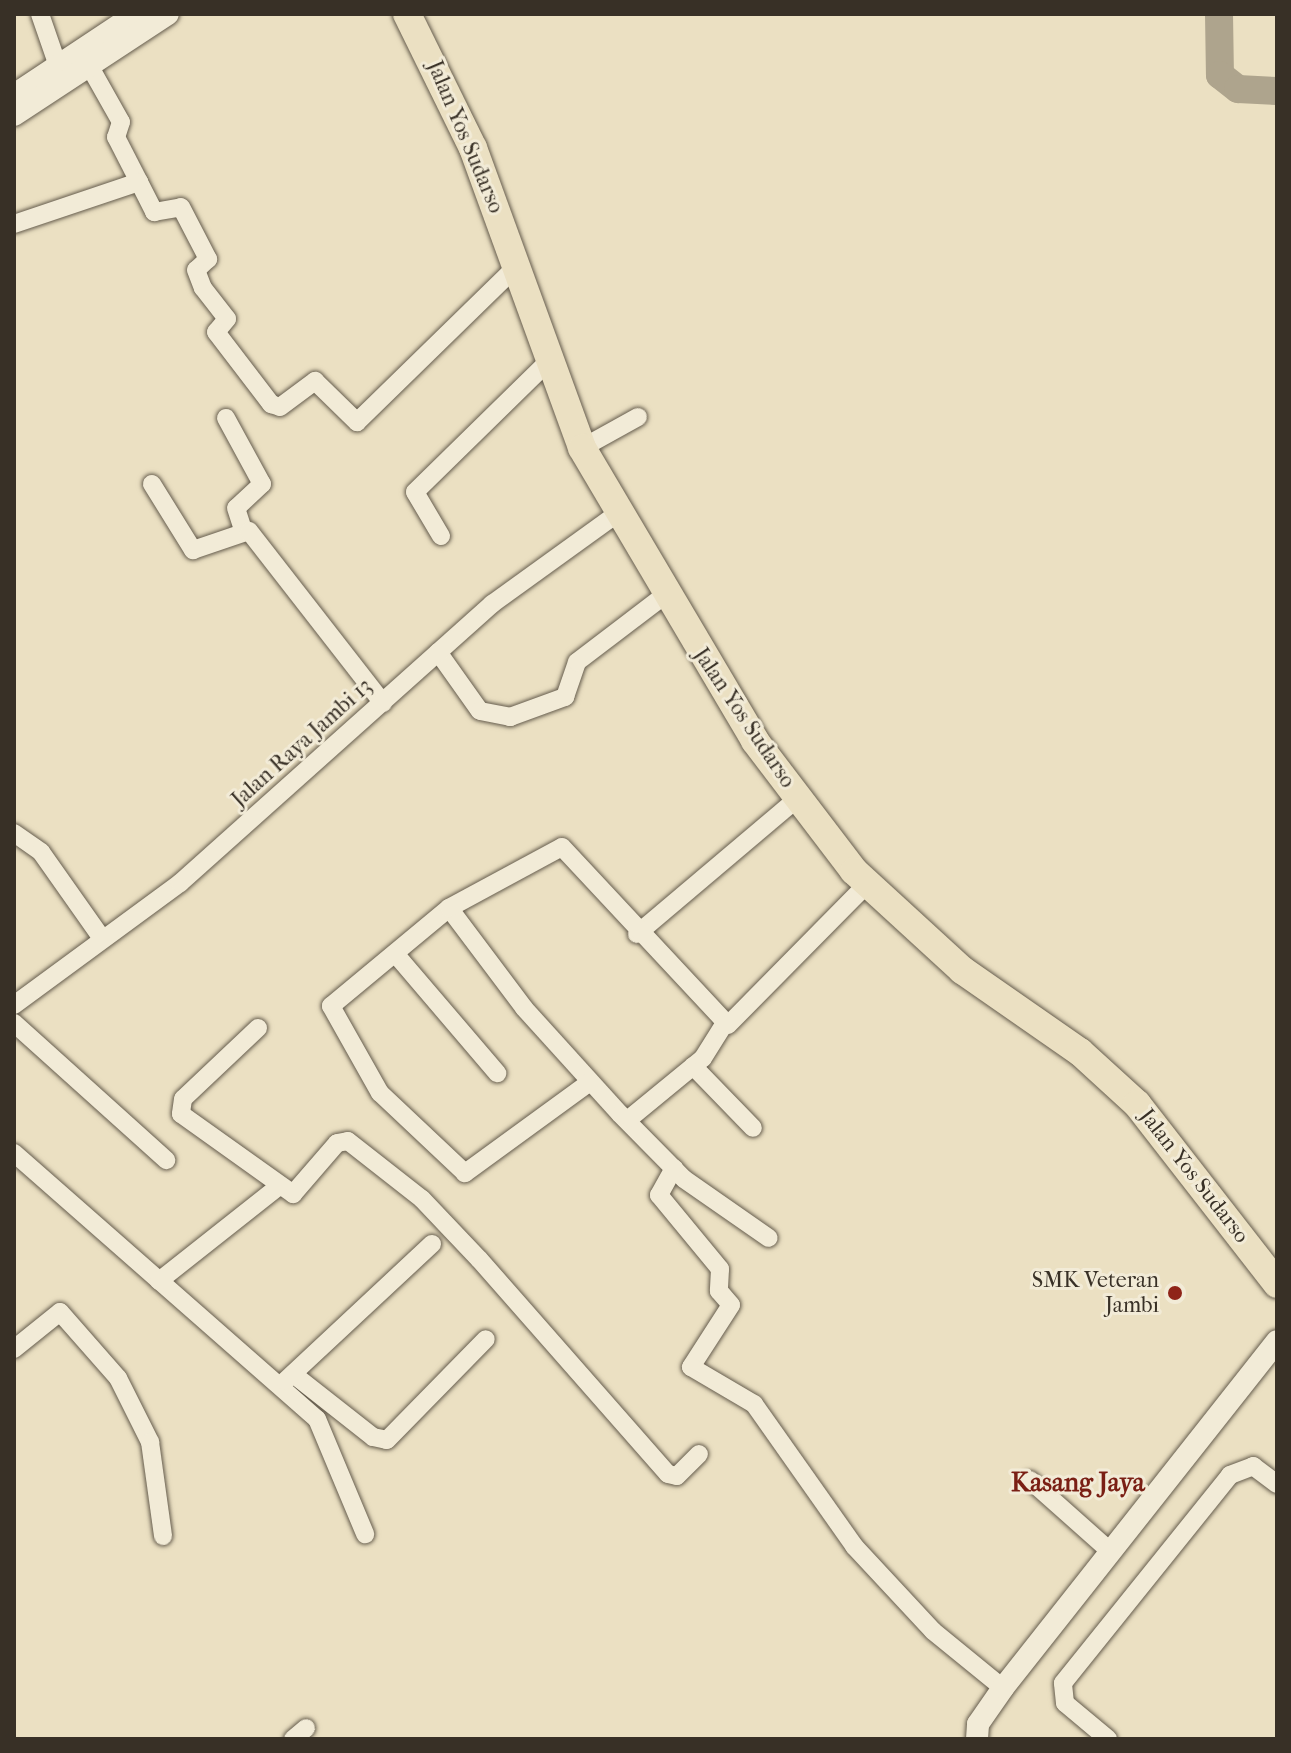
<!DOCTYPE html>
<html>
<head>
<meta charset="utf-8">
<style>
  body { margin:0 }
  #map { position:relative; width:1291px; height:1753px; overflow:hidden; background:#ebe0c2; font-family:"IM FELL French Canon",serif }
  div>[style] { position:absolute }
  [style*='--x'] { left:calc(var(--x)*1px); top:calc(var(--y)*1px); width:calc(var(--w)*1px); rotate:calc(var(--a)*1deg) }
  .river>* { height:28px; margin:-14px; padding:0 14px; transform-origin:14px; border-radius:14px; background:#aea48d }
  .roads { filter:drop-shadow(0 0 2px #655c4d) drop-shadow(0 0 2px #655c4d) }
  .minor>* { height:18px; margin:-9px; padding:0 9px; transform-origin:9px; border-radius:9px; background:#f2ebd7 }
  .tertiary>* { height:22px; margin:-11px; padding:0 11px; transform-origin:11px; border-radius:11px; background:#f2ebd7 }
  .trunk>* { height:28px; margin:-14px; padding:0 14px; transform-origin:14px; border-radius:14px; background:#ebe0c2 }
  .dots>* { width:22px; height:22px; translate:-50% -50%; box-sizing:border-box; border:4px solid #f2ebd7; border-radius:50% }
  span { translate:-50% -50%; white-space:nowrap; text-align:center; line-height:1.15; -webkit-text-stroke:6px #f2ebd7; paint-order:stroke }
  .street-label { font-size:22px; color:#383026 }
  .poi-label { font-size:22px; color:#383026 }
  .right { translate:-100% -50%; text-align:right }
  .quarter-label { font-size:26px; color:#7a1f14; font-weight:700 }
  .frame { position:absolute; inset:0; border:16px solid #383026; pointer-events:none }
</style>
</head>
<body>
<div id="map">
  <div class="river">
    <div style="--x:1219;--y:14;--w:61;--a:89.1"></div>
    <div style="--x:1220;--y:75;--w:23;--a:38"></div>
    <div style="--x:1238;--y:89;--w:39;--a:3"></div>
  </div>
  <div class="roads">
    <div class="minor">
      <div style="--x:40;--y:14;--w:55;--a:70.9"></div>
      <div style="--x:90;--y:67;--w:63;--a:60.6"></div>
      <div style="--x:121;--y:122;--w:16;--a:108"></div>
      <div style="--x:116;--y:137;--w:51;--a:62.9"></div>
      <div style="--x:14;--y:224;--w:132;--a:-18.6"></div>
      <div style="--x:139;--y:182;--w:34;--a:63"></div>
      <div style="--x:154;--y:212;--w:27;--a:-10"></div>
      <div style="--x:181;--y:207;--w:59;--a:62.6"></div>
      <div style="--x:208;--y:259;--w:16;--a:137"></div>
      <div style="--x:196;--y:270;--w:19;--a:69"></div>
      <div style="--x:203;--y:288;--w:39;--a:52"></div>
      <div style="--x:227;--y:319;--w:17;--a:130"></div>
      <div style="--x:216;--y:332;--w:91;--a:52.6"></div>
      <div style="--x:271;--y:404;--w:9;--a:18"></div>
      <div style="--x:280;--y:407;--w:44;--a:-36.6"></div>
      <div style="--x:315;--y:381;--w:59;--a:44.3"></div>
      <div style="--x:357;--y:422;--w:223;--a:-44.3"></div>
      <div style="--x:226;--y:418;--w:75;--a:61.4"></div>
      <div style="--x:262;--y:484;--w:35;--a:137"></div>
      <div style="--x:236;--y:508;--w:22;--a:72"></div>
      <div style="--x:582;--y:448;--w:64;--a:-29"></div>
      <div style="--x:152;--y:484;--w:78;--a:58.2"></div>
      <div style="--x:193;--y:550;--w:59;--a:-18.7"></div>
      <div style="--x:249;--y:531;--w:218;--a:52.1"></div>
      <div style="--x:441;--y:536;--w:51;--a:-120.6"></div>
      <div style="--x:415;--y:492;--w:189;--a:-44.4"></div>
      <div style="--x:438;--y:652;--w:72;--a:54.6"></div>
      <div style="--x:480;--y:711;--w:31;--a:11"></div>
      <div style="--x:510;--y:717;--w:59;--a:-20"></div>
      <div style="--x:565;--y:697;--w:37;--a:-71"></div>
      <div style="--x:577;--y:662;--w:111;--a:-37.3"></div>
      <div style="--x:14;--y:833;--w:33;--a:35"></div>
      <div style="--x:41;--y:852;--w:104;--a:54.8"></div>
      <div style="--x:449;--y:908;--w:125;--a:53.1"></div>
      <div style="--x:524;--y:1008;--w:143;--a:47.8"></div>
      <div style="--x:620;--y:1114;--w:91;--a:45.4"></div>
      <div style="--x:684;--y:1179;--w:103;--a:34.8"></div>
      <div style="--x:637;--y:934;--w:211;--a:-40.2"></div>
      <div style="--x:398;--y:957;--w:153;--a:49.5"></div>
      <div style="--x:14;--y:1005;--w:206;--a:-36.3"></div>
      <div style="--x:180;--y:883;--w:419;--a:-41.8"></div>
      <div style="--x:492;--y:604;--w:155;--a:-35.8"></div>
      <div style="--x:14;--y:1023;--w:205;--a:42"></div>
      <div style="--x:258;--y:1028;--w:103;--a:136.6"></div>
      <div style="--x:183;--y:1099;--w:15;--a:98"></div>
      <div style="--x:181;--y:1114;--w:138;--a:35.5"></div>
      <div style="--x:293;--y:1194;--w:67;--a:-49.2"></div>
      <div style="--x:337;--y:1143;--w:11;--a:-10"></div>
      <div style="--x:348;--y:1141;--w:94;--a:38.1"></div>
      <div style="--x:422;--y:1199;--w:83;--a:46.5"></div>
      <div style="--x:479;--y:1259;--w:286;--a:48.7"></div>
      <div style="--x:668;--y:1474;--w:9;--a:13"></div>
      <div style="--x:677;--y:1476;--w:31;--a:-45"></div>
      <div style="--x:693;--y:1066;--w:86;--a:45.9"></div>
      <div style="--x:590;--y:1082;--w:155;--a:143.9"></div>
      <div style="--x:465;--y:1173;--w:117;--a:-136.7"></div>
      <div style="--x:380;--y:1093;--w:100;--a:-119.4"></div>
      <div style="--x:331;--y:1006;--w:153;--a:-39.7"></div>
      <div style="--x:449;--y:908;--w:128;--a:-28.4"></div>
      <div style="--x:562;--y:847;--w:243;--a:47"></div>
      <div style="--x:728;--y:1025;--w:199;--a:-45.4"></div>
      <div style="--x:630;--y:1118;--w:94;--a:-39.4"></div>
      <div style="--x:703;--y:1058;--w:39;--a:-58"></div>
      <div style="--x:14;--y:1153;--w:403;--a:41.3"></div>
      <div style="--x:317;--y:1419;--w:125;--a:67.3"></div>
      <div style="--x:674;--y:1168;--w:31;--a:119"></div>
      <div style="--x:659;--y:1195;--w:96;--a:50.5"></div>
      <div style="--x:720;--y:1269;--w:22;--a:93"></div>
      <div style="--x:719;--y:1291;--w:18;--a:49"></div>
      <div style="--x:731;--y:1305;--w:74;--a:122.8"></div>
      <div style="--x:691;--y:1367;--w:73;--a:30.4"></div>
      <div style="--x:754;--y:1404;--w:174;--a:54.8"></div>
      <div style="--x:854;--y:1546;--w:116;--a:47.1"></div>
      <div style="--x:933;--y:1631;--w:90;--a:39.2"></div>
      <div style="--x:159;--y:1281;--w:152;--a:-38.3"></div>
      <div style="--x:14;--y:1349;--w:59;--a:-38.8"></div>
      <div style="--x:60;--y:1312;--w:88;--a:48.7"></div>
      <div style="--x:118;--y:1378;--w:72;--a:63.4"></div>
      <div style="--x:150;--y:1442;--w:95;--a:82.1"></div>
      <div style="--x:293;--y:1374;--w:102;--a:38.2"></div>
      <div style="--x:373;--y:1437;--w:14;--a:12"></div>
      <div style="--x:387;--y:1440;--w:141;--a:-45.6"></div>
      <div style="--x:285;--y:1381;--w:201;--a:-43"></div>
      <div style="--x:1030;--y:1480;--w:108;--a:41.6"></div>
      <div style="--x:293;--y:1739;--w:17;--a:-40"></div>
      <div style="--x:1108;--y:1739;--w:56;--a:-140.1"></div>
      <div style="--x:1065;--y:1703;--w:20;--a:-96"></div>
      <div style="--x:1063;--y:1683;--w:267;--a:-51.2"></div>
      <div style="--x:1230;--y:1475;--w:25;--a:-21"></div>
      <div style="--x:1253;--y:1466;--w:30;--a:37"></div>
    </div>
    <div class="tertiary">
      <div style="--x:14;--y:95;--w:146;--a:-33.6"></div>
      <div style="--x:14;--y:115;--w:184;--a:-33.3"></div>
      <div style="--x:977;--y:1739;--w:15;--a:-86"></div>
      <div style="--x:978;--y:1724;--w:44;--a:-55.2"></div>
      <div style="--x:1003;--y:1688;--w:442;--a:-51.7"></div>
    </div>
    <div class="trunk">
      <div style="--x:407;--y:14;--w:149;--a:63.8"></div>
      <div style="--x:473;--y:148;--w:319;--a:70"></div>
      <div style="--x:582;--y:448;--w:340;--a:59.4"></div>
      <div style="--x:755;--y:741;--w:163;--a:52.7"></div>
      <div style="--x:854;--y:871;--w:147;--a:42.5"></div>
      <div style="--x:962;--y:970;--w:144;--a:34.8"></div>
      <div style="--x:1080;--y:1052;--w:77;--a:42.4"></div>
      <div style="--x:1137;--y:1104;--w:228;--a:52.1"></div>
    </div>
  </div>
  <div class="dots">
    <div style="left:1175px;top:1293px;background:#8f2418"></div>
  </div>
  <div class="street-label">
    <span style="left:465px;top:137px;rotate:67deg">Jalan Yos Sudarso</span>
    <span style="left:744px;top:718px;rotate:56deg">Jalan Yos Sudarso</span>
    <span style="left:302px;top:743px;rotate:-42deg">Jalan Raya Jambi 13</span>
    <span style="left:1194px;top:1176px;rotate:52deg">Jalan Yos Sudarso</span>
  </div>
  <div class="poi-label">
    <span class="right" style="left:1159px;top:1293px">SMK Veteran<br>Jambi</span>
  </div>
  <div class="quarter-label">
    <span style="left:1078px;top:1483px">Kasang Jaya</span>
  </div>
  <div class="frame"></div>
</div>
</body>
</html>
